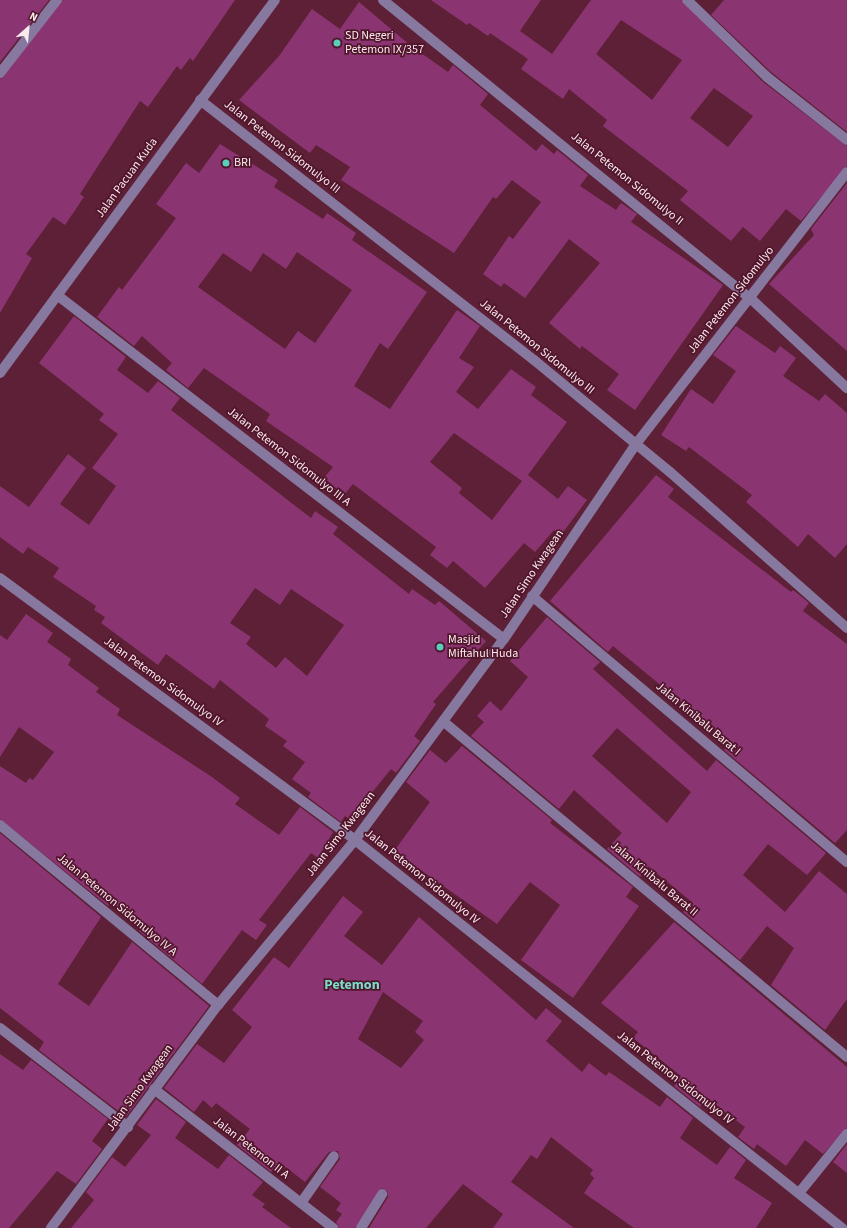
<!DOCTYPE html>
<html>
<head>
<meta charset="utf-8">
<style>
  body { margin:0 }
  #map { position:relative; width:847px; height:1228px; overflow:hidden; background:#5d2036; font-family:"Source Sans 3",sans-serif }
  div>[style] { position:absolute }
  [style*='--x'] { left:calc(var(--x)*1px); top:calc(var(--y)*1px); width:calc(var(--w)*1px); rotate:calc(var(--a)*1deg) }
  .building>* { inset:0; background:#8a3571 }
  .minor>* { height:10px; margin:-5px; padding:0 5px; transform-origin:5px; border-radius:5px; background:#8778a0 }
  .dots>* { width:11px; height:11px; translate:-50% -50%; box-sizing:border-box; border:2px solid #51152c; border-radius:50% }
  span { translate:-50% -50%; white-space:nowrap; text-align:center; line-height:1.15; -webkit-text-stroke:3.5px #51152c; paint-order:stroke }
  .poi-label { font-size:12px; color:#faeaed }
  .left { translate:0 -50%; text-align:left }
  .street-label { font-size:12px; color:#faeaed }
  .quarter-label { font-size:14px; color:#79dfcd; font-weight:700 }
  .north { position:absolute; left:8px; top:8px; width:40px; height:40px; -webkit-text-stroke:3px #51152c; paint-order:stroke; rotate:27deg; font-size:11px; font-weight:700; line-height:16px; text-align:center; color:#faeaed }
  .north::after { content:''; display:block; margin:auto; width:14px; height:18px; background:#faeaed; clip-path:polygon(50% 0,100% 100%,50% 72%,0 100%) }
</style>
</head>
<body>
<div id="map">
  <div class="building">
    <div style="clip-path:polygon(0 0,49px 0,0 62px)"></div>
    <div style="clip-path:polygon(63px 0,235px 0,193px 61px,190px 58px,181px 70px,177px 66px,148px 107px,140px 101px,80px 194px,84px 197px,65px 225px,53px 217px,26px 254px,32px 258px,0 313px,0 79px)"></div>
    <div style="clip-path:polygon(evenodd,431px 0,541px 0,520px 31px,552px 54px,591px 0,681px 0,763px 82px,847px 146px,847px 166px,801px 221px,786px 209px,760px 241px,743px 227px,731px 241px,680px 200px,688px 191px,603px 126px,607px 120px,569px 89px,563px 99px,521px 69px,528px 59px,490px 33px,488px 36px,469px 23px,467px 25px,431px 0,621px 20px,682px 60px,652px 100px,596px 54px,621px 20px,431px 0,714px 88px,753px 116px,728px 147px,690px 118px,714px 88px)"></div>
    <div style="clip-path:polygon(724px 0,847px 0,847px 132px,771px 72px,711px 15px)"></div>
    <div style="clip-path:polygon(359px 2px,411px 46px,448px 72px,453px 65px,488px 94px,480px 105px,536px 151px,542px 144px,554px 154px,557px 150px,588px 175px,580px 186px,616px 210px,621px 203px,637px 214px,631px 222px,723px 285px,635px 410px,607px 390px,619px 374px,582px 346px,580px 349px,549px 323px,600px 263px,569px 239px,525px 298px,504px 283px,501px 287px,483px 274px,509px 236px,513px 239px,541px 202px,512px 180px,496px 199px,493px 197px,454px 253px,341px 180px,350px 167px,316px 145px,310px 153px,239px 100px,279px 56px,312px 9px,340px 29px)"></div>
    <div style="clip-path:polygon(evenodd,220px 144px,278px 180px,274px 187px,323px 219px,327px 213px,356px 233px,352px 240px,427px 292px,388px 349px,380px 343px,354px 386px,390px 409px,457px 310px,480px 326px,459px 358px,474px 367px,456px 392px,478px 409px,511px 369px,536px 387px,531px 395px,567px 422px,528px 475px,558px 499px,568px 486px,587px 500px,561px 535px,554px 530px,535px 552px,524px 543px,485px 588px,453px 561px,447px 568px,430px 555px,436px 547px,353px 484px,344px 495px,324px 478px,333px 467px,266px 421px,270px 414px,204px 368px,188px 388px,166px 370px,172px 363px,142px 336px,134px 346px,97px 317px,119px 287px,122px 290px,176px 218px,156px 204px,186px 163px,199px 173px,220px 144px,297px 252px,352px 290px,315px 343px,298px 331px,285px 349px,198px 287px,223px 253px,251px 272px,263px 253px,286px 269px,297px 252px,220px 144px,454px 433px,522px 481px,492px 520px,459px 493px,462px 488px,430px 462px,454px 433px)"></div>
    <div style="clip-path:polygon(847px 183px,847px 351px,769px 284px,814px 235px,811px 229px)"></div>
    <div style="clip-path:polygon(evenodd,74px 316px,126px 357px,117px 370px,148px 393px,158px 381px,180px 398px,171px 410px,311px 518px,315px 511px,338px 527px,333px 534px,409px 594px,412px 589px,435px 605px,439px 601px,486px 641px,433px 702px,436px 704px,414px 736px,420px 741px,396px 773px,391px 769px,350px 820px,345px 816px,341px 822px,308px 797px,311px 793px,292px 779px,305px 762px,283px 746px,287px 741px,265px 726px,269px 719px,220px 680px,214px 689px,166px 654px,158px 665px,101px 623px,105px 617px,94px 610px,96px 606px,53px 577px,59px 568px,28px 547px,23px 554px,0 537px,0 486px,29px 507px,68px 454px,86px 468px,60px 504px,89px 525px,116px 486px,92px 468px,118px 434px,99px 420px,104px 414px,39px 363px,74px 316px,255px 588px,280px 605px,291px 589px,344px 625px,307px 676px,285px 657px,276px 668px,246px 644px,251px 637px,230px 623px,255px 588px)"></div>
    <div style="clip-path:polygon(736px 326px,775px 353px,780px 346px,796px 358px,783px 376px,819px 401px,825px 394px,847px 413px,847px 544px,835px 558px,808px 534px,798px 547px,746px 502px,752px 495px,689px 447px,686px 451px,661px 435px,691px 389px,713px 404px,736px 371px,713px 355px)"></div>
    <div style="clip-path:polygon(656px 475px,674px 489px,668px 497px,791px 592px,793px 590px,802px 597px,809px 603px,803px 611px,847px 644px,847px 830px,835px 843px,724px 750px,730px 742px,613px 646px,608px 652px,550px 601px)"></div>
    <div style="clip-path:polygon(26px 614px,53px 633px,47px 642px,71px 659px,68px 665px,99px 688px,96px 692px,120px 709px,117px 715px,212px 777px,240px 798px,235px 804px,279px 835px,300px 807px,333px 832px,318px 858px,311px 853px,259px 920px,267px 925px,256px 940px,242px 930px,202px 984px,139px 931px,142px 926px,110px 902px,108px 906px,0 819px,0 766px,26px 783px,29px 778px,33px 780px,54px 752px,19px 727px,0 757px,0 635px,7px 640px)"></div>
    <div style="clip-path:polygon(evenodd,547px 617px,600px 662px,593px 669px,707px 771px,716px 760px,826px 853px,807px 875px,768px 844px,743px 875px,785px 912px,819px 871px,847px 894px,847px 999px,825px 1030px,771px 985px,794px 948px,767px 926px,740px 960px,683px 912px,692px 902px,648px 866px,640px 877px,607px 849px,622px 833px,574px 790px,559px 809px,471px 736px,484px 722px,477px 716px,490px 701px,501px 711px,528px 677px,510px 661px,547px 617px,617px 728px,691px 792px,667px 823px,592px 756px,617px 728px)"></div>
    <div style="clip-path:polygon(462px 746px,552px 820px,550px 823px,633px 887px,626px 897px,639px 906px,573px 998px,521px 960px,560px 905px,530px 882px,497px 924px,394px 851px,430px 802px,406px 782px,430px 750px,446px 763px)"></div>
    <div style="clip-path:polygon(0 833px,101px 917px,58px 984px,89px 1006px,132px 942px,209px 1006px,126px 1117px,39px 1050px,44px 1042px,0 1008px)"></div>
    <div style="clip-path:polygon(evenodd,343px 896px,363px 912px,344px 936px,382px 965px,419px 917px,536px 1020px,546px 1008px,562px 1021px,546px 1041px,582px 1072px,589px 1063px,606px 1076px,609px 1072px,660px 1107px,667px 1097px,693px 1118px,680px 1138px,717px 1165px,730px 1147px,746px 1160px,734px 1178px,772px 1203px,756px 1228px,634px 1228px,584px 1193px,594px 1178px,590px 1174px,593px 1170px,551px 1137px,537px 1159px,531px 1155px,511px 1182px,574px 1228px,493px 1228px,503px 1214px,463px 1184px,426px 1228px,369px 1228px,388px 1197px,387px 1191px,382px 1188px,355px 1228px,339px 1228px,336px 1222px,342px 1214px,336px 1210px,341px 1203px,320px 1187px,340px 1159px,338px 1151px,329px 1152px,305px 1182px,279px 1162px,271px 1172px,237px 1145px,250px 1129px,216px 1103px,212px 1108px,203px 1100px,194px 1112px,164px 1088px,197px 1044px,224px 1063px,252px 1027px,232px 1010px,274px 957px,289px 968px,343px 896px,383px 992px,423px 1021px,415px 1032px,424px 1040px,401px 1068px,358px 1039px,383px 992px)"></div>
    <div style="clip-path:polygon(674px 922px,847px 1067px,847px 1128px,823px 1154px,805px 1140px,786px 1166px,757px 1144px,754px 1149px,738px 1137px,745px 1127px,706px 1098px,700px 1107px,674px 1086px,681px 1076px,633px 1038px,638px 1032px,601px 1003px)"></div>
    <div style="clip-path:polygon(0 1054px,23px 1070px,31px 1060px,108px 1119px,92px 1141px,102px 1149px,76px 1184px,57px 1171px,9px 1228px,0 1228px)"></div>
    <div style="clip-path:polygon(156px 1099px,186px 1122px,175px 1138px,218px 1169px,229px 1155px,263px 1182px,252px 1195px,265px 1204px,262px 1207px,291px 1228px,71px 1228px,94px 1200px,86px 1192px,112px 1157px,125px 1167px,151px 1135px,137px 1125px)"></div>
    <div style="clip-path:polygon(847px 1144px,847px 1173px,833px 1162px)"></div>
  </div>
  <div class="minor">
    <div style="--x:383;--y:0;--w:471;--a:39.1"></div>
    <div style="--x:749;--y:297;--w:134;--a:42.9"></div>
    <div style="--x:687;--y:0;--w:111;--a:43.9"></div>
    <div style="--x:767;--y:77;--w:102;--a:38.2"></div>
    <div style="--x:0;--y:73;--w:93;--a:-52"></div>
    <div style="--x:200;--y:100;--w:423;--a:37.9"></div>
    <div style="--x:534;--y:360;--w:176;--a:39.5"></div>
    <div style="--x:670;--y:472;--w:236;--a:41.4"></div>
    <div style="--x:57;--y:295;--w:564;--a:37.58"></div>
    <div style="--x:0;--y:373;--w:463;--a:-53.6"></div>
    <div style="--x:0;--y:578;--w:441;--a:36.4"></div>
    <div style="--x:355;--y:840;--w:623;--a:38.54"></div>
    <div style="--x:532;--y:596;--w:412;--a:40.2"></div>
    <div style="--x:444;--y:722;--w:524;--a:39.74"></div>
    <div style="--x:0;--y:825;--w:283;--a:39.5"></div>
    <div style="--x:0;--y:1028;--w:162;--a:37.7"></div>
    <div style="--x:154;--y:1089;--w:227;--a:37.8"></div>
    <div style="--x:799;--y:1193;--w:76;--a:-50.9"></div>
    <div style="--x:301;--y:1203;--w:57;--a:-54.9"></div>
    <div style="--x:51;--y:1228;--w:279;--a:-53.2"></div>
    <div style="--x:218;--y:1005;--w:214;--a:-50.3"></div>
    <div style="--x:355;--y:840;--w:250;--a:-53.5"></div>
    <div style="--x:504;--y:639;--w:235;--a:-55.9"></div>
    <div style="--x:636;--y:444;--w:344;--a:-52.2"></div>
    <div style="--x:361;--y:1228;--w:40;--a:-58"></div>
  </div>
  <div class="dots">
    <div style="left:337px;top:43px;background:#5bcebb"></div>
    <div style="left:226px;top:163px;background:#5bcebb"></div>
    <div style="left:440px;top:647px;background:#5bcebb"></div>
  </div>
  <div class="poi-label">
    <span class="left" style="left:345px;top:43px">SD Negeri<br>Petemon IX/357</span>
    <span class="left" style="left:234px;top:163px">BRI</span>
    <span class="left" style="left:448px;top:647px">Masjid<br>Miftahul Huda</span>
  </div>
  <div class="street-label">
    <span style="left:282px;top:147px;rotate:38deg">Jalan Petemon Sidomulyo III</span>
    <span style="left:127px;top:178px;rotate:-54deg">Jalan Pacuan Kuda</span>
    <span style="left:627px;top:179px;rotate:39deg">Jalan Petemon Sidomulyo II</span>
    <span style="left:731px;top:300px;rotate:-52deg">Jalan Petemon Sidomulyo</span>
    <span style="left:537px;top:347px;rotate:39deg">Jalan Petemon Sidomulyo III</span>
    <span style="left:289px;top:457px;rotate:38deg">Jalan Petemon Sidomulyo III A</span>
    <span style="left:532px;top:574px;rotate:-56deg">Jalan Simo Kwagean</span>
    <span style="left:163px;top:682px;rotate:36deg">Jalan Petemon Sidomulyo IV</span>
    <span style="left:698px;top:719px;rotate:40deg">Jalan Kinibalu Barat I</span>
    <span style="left:341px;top:834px;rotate:-52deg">Jalan Simo Kwagean</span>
    <span style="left:422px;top:877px;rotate:39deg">Jalan Petemon Sidomulyo IV</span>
    <span style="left:654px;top:879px;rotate:40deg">Jalan Kinibalu Barat II</span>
    <span style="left:117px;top:905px;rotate:40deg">Jalan Petemon Sidomulyo IV A</span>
    <span style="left:675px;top:1078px;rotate:38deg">Jalan Petemon Sidomulyo IV</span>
    <span style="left:140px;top:1088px;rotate:-54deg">Jalan Simo Kwagean</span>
    <span style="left:251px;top:1148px;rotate:38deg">Jalan Petemon II A</span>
  </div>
  <div class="quarter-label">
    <span style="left:352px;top:985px">Petemon</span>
  </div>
  <div class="north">N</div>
</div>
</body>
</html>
